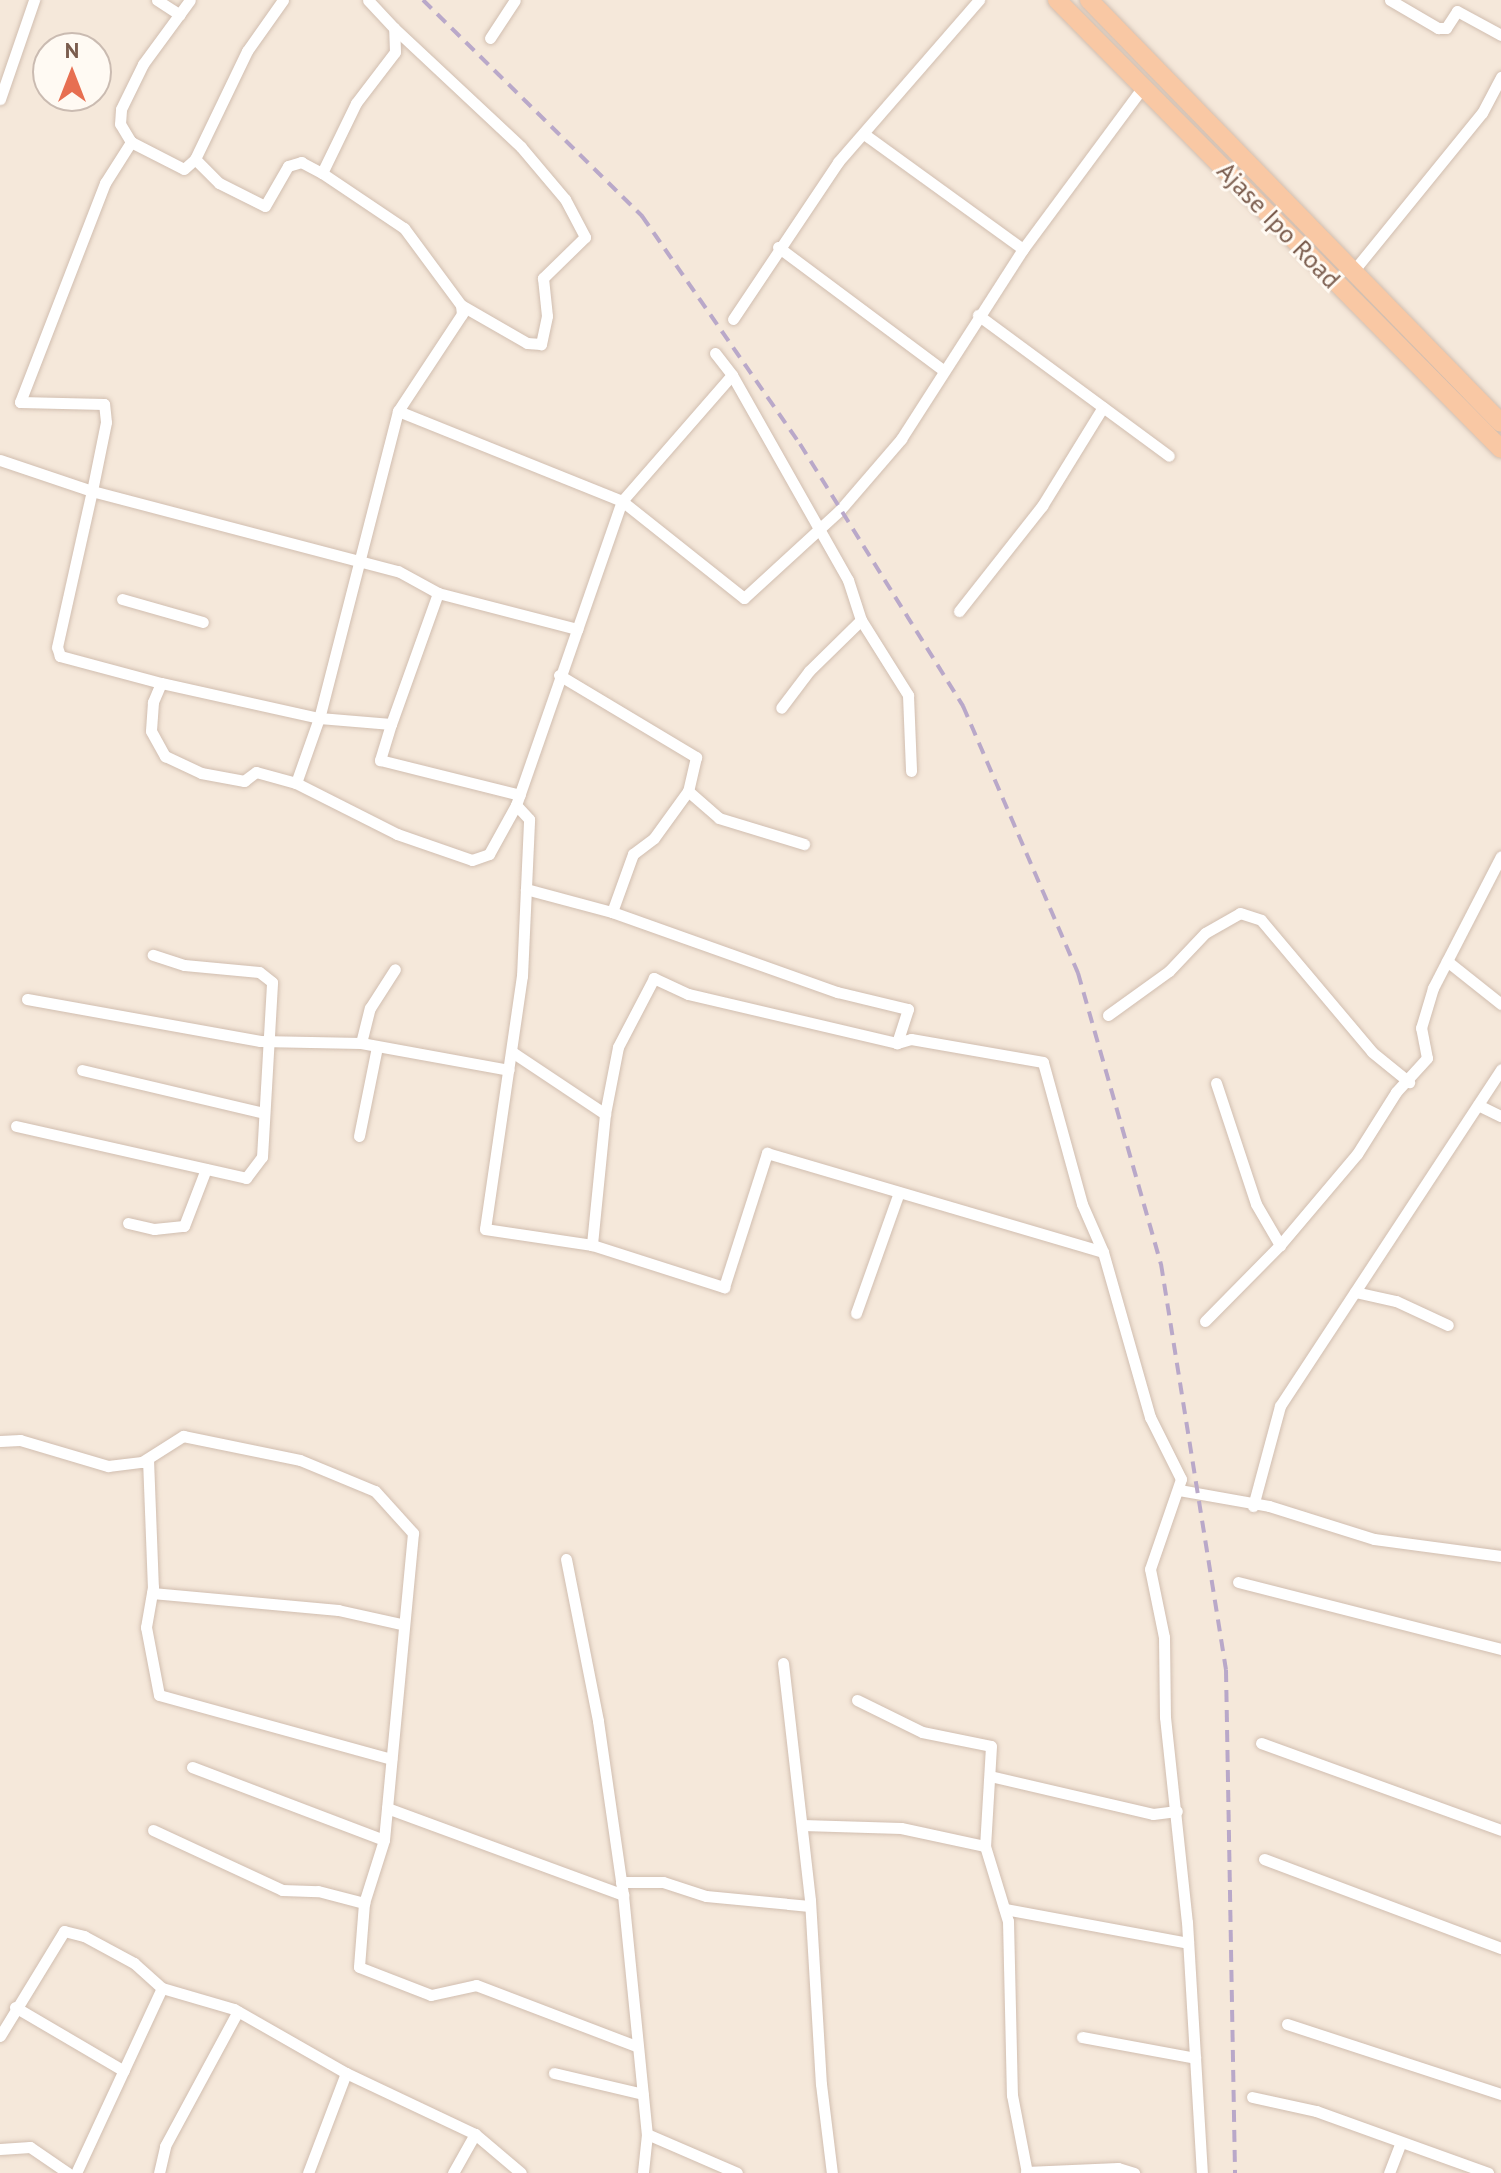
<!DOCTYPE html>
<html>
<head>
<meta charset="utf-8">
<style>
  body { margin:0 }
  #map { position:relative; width:1501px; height:2173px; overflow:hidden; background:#fdf6ec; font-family:"PT Sans",sans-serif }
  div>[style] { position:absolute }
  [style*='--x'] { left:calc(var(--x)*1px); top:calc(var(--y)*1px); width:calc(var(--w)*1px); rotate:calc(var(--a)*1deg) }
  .residential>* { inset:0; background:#f5e8da }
  .roads { filter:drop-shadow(0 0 2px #d1beb0) drop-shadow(0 0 2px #d1beb0) }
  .minor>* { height:11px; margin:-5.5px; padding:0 5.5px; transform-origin:5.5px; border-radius:5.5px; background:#fff }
  .trunk>* { height:18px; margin:-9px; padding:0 9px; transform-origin:9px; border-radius:9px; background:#f9c8a4 }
  .rail>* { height:4px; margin-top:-2px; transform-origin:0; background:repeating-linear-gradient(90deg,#b9a8c9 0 12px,transparent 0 20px) }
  span { translate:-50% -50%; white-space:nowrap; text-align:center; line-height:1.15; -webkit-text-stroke:6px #fffaf3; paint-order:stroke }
  .street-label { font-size:26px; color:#7a5c4d }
  .north { position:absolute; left:32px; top:32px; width:80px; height:80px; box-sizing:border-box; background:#fffaf3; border:2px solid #cabbb1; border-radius:50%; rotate:0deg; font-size:22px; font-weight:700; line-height:32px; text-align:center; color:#7a5c4d }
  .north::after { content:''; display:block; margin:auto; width:28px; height:36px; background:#e76f51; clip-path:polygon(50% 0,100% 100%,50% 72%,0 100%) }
</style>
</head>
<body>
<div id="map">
  <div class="residential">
    <div style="clip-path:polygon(evenodd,0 0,1501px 0,1501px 2173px,0 2173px,0 0,48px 48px,96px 48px,96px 96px,48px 96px,48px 48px)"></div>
  </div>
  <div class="roads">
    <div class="minor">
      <div style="--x:157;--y:0;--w:27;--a:33"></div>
      <div style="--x:283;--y:0;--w:62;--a:125.2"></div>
      <div style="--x:247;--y:51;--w:120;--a:115.7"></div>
      <div style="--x:195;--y:159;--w:34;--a:45"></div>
      <div style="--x:219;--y:183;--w:51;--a:26.6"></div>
      <div style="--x:265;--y:206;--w:46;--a:-60.1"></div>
      <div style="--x:288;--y:166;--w:14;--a:-17"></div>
      <div style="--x:301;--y:162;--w:24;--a:28"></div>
      <div style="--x:322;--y:173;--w:99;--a:33.9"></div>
      <div style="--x:404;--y:228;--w:96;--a:53.5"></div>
      <div style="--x:461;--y:305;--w:9;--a:84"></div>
      <div style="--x:462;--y:314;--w:116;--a:123.4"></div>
      <div style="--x:398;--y:411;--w:317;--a:104.4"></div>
      <div style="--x:319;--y:718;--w:69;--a:109.5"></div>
      <div style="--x:1390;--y:0;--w:56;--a:30.3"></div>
      <div style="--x:1438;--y:28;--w:8;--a:0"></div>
      <div style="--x:1446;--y:28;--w:20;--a:-57"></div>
      <div style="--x:1457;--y:11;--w:50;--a:28.6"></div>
      <div style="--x:394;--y:28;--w:174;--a:43.1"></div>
      <div style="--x:521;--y:147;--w:68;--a:49.8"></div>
      <div style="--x:565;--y:199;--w:43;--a:62.2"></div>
      <div style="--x:585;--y:237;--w:59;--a:135.7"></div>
      <div style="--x:543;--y:278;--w:38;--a:84"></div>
      <div style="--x:547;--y:316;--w:29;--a:102"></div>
      <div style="--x:541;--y:344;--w:14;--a:-176"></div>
      <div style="--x:527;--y:343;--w:76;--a:-150.1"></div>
      <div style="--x:490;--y:38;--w:45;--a:-56.7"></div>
      <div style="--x:0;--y:99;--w:105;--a:-71"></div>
      <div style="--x:864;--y:134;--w:196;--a:35.9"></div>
      <div style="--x:131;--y:142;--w:59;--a:27"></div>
      <div style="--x:184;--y:169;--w:15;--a:-42"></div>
      <div style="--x:322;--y:173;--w:78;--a:-64.1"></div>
      <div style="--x:356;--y:103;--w:64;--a:-52.6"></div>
      <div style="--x:395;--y:52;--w:24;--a:-92"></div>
      <div style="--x:394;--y:28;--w:38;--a:-133"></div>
      <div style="--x:778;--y:247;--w:206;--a:36.7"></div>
      <div style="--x:1355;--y:269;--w:201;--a:-50.9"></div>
      <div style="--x:1482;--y:113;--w:41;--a:-62.2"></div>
      <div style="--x:978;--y:315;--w:237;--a:36.4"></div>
      <div style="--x:733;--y:319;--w:189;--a:-56.2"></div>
      <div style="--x:838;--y:162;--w:215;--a:-49"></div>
      <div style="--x:715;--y:353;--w:28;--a:52"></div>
      <div style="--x:398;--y:411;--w:241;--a:21.9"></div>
      <div style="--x:622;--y:501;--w:156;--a:38.5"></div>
      <div style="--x:744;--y:598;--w:130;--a:-42.5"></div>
      <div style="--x:840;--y:510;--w:94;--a:-49.3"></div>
      <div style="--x:901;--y:439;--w:226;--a:-57.3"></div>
      <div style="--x:1023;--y:249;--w:202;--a:-53.5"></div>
      <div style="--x:0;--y:460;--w:97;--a:18.6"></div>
      <div style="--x:92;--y:491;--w:70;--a:-78.5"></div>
      <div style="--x:106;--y:422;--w:18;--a:-96"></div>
      <div style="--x:104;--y:404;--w:84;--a:-178.6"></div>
      <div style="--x:20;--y:402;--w:235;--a:-68.8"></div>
      <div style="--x:105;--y:183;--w:49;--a:-57.6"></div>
      <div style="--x:131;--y:142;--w:21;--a:-121"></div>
      <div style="--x:120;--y:124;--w:15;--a:-86"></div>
      <div style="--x:121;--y:109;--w:50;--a:-63.9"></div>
      <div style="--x:143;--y:64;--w:79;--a:-53.7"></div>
      <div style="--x:438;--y:593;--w:139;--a:109.7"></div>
      <div style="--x:391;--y:724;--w:72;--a:-175.2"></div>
      <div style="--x:319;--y:718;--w:162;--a:-167.5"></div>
      <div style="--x:161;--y:683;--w:105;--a:-165"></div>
      <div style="--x:60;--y:656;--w:9;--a:-108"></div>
      <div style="--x:57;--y:647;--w:160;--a:-77.4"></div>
      <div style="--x:92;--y:491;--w:316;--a:14.7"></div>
      <div style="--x:398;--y:571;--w:46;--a:28.8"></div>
      <div style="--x:438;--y:593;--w:144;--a:14.5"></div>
      <div style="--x:122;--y:599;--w:84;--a:15.9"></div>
      <div style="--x:959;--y:611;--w:134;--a:-51.7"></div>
      <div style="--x:1042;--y:506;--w:116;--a:-58.4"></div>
      <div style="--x:861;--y:620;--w:89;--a:57.9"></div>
      <div style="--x:908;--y:695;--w:76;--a:87.7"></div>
      <div style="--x:559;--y:675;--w:160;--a:30.9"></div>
      <div style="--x:696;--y:757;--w:35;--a:103"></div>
      <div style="--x:688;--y:791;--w:41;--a:41.1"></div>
      <div style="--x:719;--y:818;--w:89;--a:17"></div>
      <div style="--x:161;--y:683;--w:21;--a:113"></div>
      <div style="--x:153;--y:702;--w:29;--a:94"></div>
      <div style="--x:151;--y:731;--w:29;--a:61"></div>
      <div style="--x:165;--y:756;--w:40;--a:25"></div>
      <div style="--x:201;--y:773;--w:44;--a:10.5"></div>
      <div style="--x:244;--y:781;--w:15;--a:-37"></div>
      <div style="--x:256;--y:772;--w:41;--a:15.4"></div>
      <div style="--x:296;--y:783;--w:113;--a:26.8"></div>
      <div style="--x:397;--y:834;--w:79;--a:19.1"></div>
      <div style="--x:472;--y:860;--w:18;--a:-19"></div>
      <div style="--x:489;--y:854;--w:56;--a:-61.1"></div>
      <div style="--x:391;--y:724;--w:38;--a:107"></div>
      <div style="--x:380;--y:760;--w:144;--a:14"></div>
      <div style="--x:526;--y:889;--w:89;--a:15"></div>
      <div style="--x:612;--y:912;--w:239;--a:19.6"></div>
      <div style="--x:837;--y:992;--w:73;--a:13.5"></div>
      <div style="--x:908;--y:1009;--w:36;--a:108"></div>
      <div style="--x:612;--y:912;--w:62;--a:-70.1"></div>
      <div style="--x:633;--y:854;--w:26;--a:-37"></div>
      <div style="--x:654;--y:838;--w:58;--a:-54.1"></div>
      <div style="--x:1447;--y:961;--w:69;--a:38.5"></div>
      <div style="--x:27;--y:999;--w:237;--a:10.2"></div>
      <div style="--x:260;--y:1041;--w:101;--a:1.1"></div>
      <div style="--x:361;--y:1043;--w:150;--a:10.3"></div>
      <div style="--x:1108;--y:1015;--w:75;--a:-35.8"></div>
      <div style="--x:1169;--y:971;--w:52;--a:-46.5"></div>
      <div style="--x:1205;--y:933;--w:40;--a:-29.7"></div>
      <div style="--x:1240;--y:913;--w:22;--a:18"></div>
      <div style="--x:1261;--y:920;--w:172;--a:49.9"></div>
      <div style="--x:1372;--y:1052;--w:48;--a:39"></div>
      <div style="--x:361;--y:1043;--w:36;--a:-76"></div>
      <div style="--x:370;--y:1008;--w:46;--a:-57.3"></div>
      <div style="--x:512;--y:1052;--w:112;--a:33.7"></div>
      <div style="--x:82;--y:1070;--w:187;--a:13.3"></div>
      <div style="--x:1216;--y:1083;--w:127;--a:71.7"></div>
      <div style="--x:1256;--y:1204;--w:48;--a:59.7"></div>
      <div style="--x:1478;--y:1105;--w:25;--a:26"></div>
      <div style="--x:16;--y:1126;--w:236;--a:12.7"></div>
      <div style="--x:246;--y:1178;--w:26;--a:-53"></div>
      <div style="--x:262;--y:1157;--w:175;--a:-86.7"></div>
      <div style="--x:272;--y:982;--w:16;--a:-142"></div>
      <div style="--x:259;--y:972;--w:75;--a:-174.7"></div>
      <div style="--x:184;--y:965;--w:33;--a:-162"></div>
      <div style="--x:359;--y:1136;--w:91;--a:-78.6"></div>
      <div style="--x:128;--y:1223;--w:27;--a:13"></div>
      <div style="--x:154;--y:1229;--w:30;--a:-6"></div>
      <div style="--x:184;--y:1226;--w:61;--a:-68.9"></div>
      <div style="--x:592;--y:1245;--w:108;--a:-171.5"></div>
      <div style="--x:485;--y:1229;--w:256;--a:-81.7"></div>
      <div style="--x:522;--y:976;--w:157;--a:-87.4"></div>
      <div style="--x:529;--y:819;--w:19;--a:-133"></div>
      <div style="--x:516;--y:805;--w:322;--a:-70.8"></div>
      <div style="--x:622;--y:501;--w:167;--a:-48.9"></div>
      <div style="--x:732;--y:375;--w:236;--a:60.5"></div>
      <div style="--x:848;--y:580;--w:42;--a:72"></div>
      <div style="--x:861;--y:620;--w:73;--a:135.6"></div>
      <div style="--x:809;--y:671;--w:46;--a:127.1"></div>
      <div style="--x:1103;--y:1252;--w:52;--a:-113.6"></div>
      <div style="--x:1082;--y:1204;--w:147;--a:-105.4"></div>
      <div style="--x:1043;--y:1062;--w:134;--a:-170.1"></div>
      <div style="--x:911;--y:1039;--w:15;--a:164"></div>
      <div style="--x:897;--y:1043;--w:215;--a:-166.8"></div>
      <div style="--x:688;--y:994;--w:38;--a:-155"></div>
      <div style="--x:654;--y:978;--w:78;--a:117.6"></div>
      <div style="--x:618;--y:1047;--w:68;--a:101"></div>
      <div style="--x:605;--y:1114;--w:132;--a:95.7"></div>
      <div style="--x:592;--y:1245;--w:139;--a:17.7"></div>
      <div style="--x:724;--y:1287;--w:141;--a:-72.2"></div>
      <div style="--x:767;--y:1153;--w:350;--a:16.4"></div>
      <div style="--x:1103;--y:1252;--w:172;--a:74.1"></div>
      <div style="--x:1150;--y:1417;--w:69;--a:63.4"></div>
      <div style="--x:1181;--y:1479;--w:95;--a:109"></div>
      <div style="--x:1150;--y:1569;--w:69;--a:78.4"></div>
      <div style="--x:1164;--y:1637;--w:80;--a:89.3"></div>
      <div style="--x:1165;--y:1717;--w:206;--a:83.9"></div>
      <div style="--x:1187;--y:1922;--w:251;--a:86.6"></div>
      <div style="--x:1355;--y:1292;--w:42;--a:12.4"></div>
      <div style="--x:1396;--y:1301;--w:57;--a:24.8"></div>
      <div style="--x:856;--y:1313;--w:128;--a:-70.4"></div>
      <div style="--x:1205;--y:1321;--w:107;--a:-45.4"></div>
      <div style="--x:1280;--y:1245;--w:119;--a:-49.8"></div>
      <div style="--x:1357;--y:1154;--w:73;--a:-57.8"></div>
      <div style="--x:1396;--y:1092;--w:46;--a:-47.6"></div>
      <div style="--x:1427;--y:1058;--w:31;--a:-101"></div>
      <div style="--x:1421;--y:1028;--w:42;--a:-73.3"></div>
      <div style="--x:1433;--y:988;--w:148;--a:-62.7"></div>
      <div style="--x:0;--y:1441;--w:20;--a:-3"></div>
      <div style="--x:20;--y:1440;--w:92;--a:16.5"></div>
      <div style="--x:108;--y:1466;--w:34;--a:-7"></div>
      <div style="--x:142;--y:1462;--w:49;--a:-32.4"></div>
      <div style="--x:183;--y:1436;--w:119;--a:11.6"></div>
      <div style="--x:300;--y:1460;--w:81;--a:22.5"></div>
      <div style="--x:375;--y:1491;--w:57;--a:47.9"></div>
      <div style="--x:413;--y:1533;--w:308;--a:95.4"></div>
      <div style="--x:384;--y:1840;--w:66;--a:107.6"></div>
      <div style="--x:364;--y:1903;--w:64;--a:94.5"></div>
      <div style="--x:359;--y:1967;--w:77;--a:21.3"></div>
      <div style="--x:431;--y:1995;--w:46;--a:-12.5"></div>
      <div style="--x:476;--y:1985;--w:173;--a:20.9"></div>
      <div style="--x:148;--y:1459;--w:128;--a:87.8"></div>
      <div style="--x:153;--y:1587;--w:41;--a:99.9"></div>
      <div style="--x:146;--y:1627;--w:69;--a:79.2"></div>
      <div style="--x:159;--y:1695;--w:241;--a:15.4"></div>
      <div style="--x:1179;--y:1490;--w:91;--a:10.1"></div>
      <div style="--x:1269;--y:1506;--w:110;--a:17.4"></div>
      <div style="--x:1374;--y:1539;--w:128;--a:7.6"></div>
      <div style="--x:1253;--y:1506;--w:104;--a:-74.9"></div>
      <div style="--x:1280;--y:1406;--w:403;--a:-56.7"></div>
      <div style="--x:566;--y:1559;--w:165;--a:78.8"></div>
      <div style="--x:598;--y:1721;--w:176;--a:81.8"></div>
      <div style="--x:623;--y:1895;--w:240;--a:84.3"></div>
      <div style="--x:647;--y:2134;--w:39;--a:96"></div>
      <div style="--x:1238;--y:1582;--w:271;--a:14.3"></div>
      <div style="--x:152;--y:1593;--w:187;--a:5.2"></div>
      <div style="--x:338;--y:1610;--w:65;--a:12.5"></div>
      <div style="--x:783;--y:1663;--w:239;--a:83.5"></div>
      <div style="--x:810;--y:1900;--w:184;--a:86.6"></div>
      <div style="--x:821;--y:2084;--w:90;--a:83"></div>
      <div style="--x:857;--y:1700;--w:72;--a:26.2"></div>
      <div style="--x:922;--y:1732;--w:70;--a:11.5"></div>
      <div style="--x:991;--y:1746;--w:100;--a:93.4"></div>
      <div style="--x:985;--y:1846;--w:78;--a:73"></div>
      <div style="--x:1008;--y:1921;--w:174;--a:88.7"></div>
      <div style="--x:1012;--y:2095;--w:79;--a:79.1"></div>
      <div style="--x:1261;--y:1743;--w:255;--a:19.9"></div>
      <div style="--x:192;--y:1767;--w:205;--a:20.8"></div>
      <div style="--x:990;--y:1776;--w:167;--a:13.1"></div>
      <div style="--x:1153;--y:1814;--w:24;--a:-7"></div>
      <div style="--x:387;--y:1808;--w:252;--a:20.2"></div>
      <div style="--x:802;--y:1825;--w:99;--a:1.7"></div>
      <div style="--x:901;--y:1828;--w:86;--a:12.1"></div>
      <div style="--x:153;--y:1830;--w:142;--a:24.9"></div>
      <div style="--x:282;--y:1890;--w:36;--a:2"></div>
      <div style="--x:318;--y:1891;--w:48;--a:14.6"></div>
      <div style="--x:1264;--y:1859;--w:253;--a:20.6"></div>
      <div style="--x:621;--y:1882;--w:42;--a:0"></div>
      <div style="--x:663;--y:1882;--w:45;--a:18"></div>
      <div style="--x:706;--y:1896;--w:104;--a:5.5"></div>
      <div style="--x:1005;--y:1909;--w:186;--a:10.5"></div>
      <div style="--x:15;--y:2007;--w:126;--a:30.4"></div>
      <div style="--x:1287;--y:2024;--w:225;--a:18.1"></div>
      <div style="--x:0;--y:2036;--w:123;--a:-58.6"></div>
      <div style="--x:64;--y:1931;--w:21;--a:14"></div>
      <div style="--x:84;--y:1936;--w:57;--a:28.4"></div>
      <div style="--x:134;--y:1963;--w:38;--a:42"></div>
      <div style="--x:162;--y:1988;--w:75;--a:16.3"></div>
      <div style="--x:234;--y:2009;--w:129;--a:29.7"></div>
      <div style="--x:346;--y:2073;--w:143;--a:25.3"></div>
      <div style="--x:475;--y:2134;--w:60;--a:40.3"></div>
      <div style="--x:1082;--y:2037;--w:115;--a:10.5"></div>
      <div style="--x:554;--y:2073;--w:91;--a:13.3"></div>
      <div style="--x:1252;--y:2097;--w:66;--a:12.3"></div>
      <div style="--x:1316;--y:2111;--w:183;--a:19.8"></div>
      <div style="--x:647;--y:2134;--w:98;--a:23.4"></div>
      <div style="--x:0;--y:2149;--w:30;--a:-4"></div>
      <div style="--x:30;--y:2147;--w:46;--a:34.4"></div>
      <div style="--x:1026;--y:2172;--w:92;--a:-2.5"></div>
      <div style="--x:1118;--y:2168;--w:17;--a:17"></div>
      <div style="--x:76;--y:2173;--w:204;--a:-65.1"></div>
      <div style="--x:159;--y:2173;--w:28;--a:-77"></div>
      <div style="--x:165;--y:2146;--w:153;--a:-61.6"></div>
      <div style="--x:308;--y:2173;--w:107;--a:-69.2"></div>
      <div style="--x:453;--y:2173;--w:45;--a:-60.6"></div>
      <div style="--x:1389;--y:2173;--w:33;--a:-69"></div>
    </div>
    <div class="trunk">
      <div style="--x:1057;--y:0;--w:631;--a:45.32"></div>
      <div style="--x:1089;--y:0;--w:590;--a:45.75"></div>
    </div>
  </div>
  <div class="rail">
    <div style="--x:423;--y:0;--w:308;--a:44.6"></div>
    <div style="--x:642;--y:216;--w:277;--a:55.3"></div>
    <div style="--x:800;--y:444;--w:309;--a:58.1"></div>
    <div style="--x:963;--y:706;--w:291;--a:66.7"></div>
    <div style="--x:1078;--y:973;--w:303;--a:74.1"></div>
    <div style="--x:1161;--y:1264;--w:411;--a:80.9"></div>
    <div style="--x:1226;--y:1670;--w:503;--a:88.97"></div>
  </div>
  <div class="street-label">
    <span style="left:1279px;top:225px;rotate:46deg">Ajase Ipo Road</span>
  </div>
  <div class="north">N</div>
</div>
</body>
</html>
